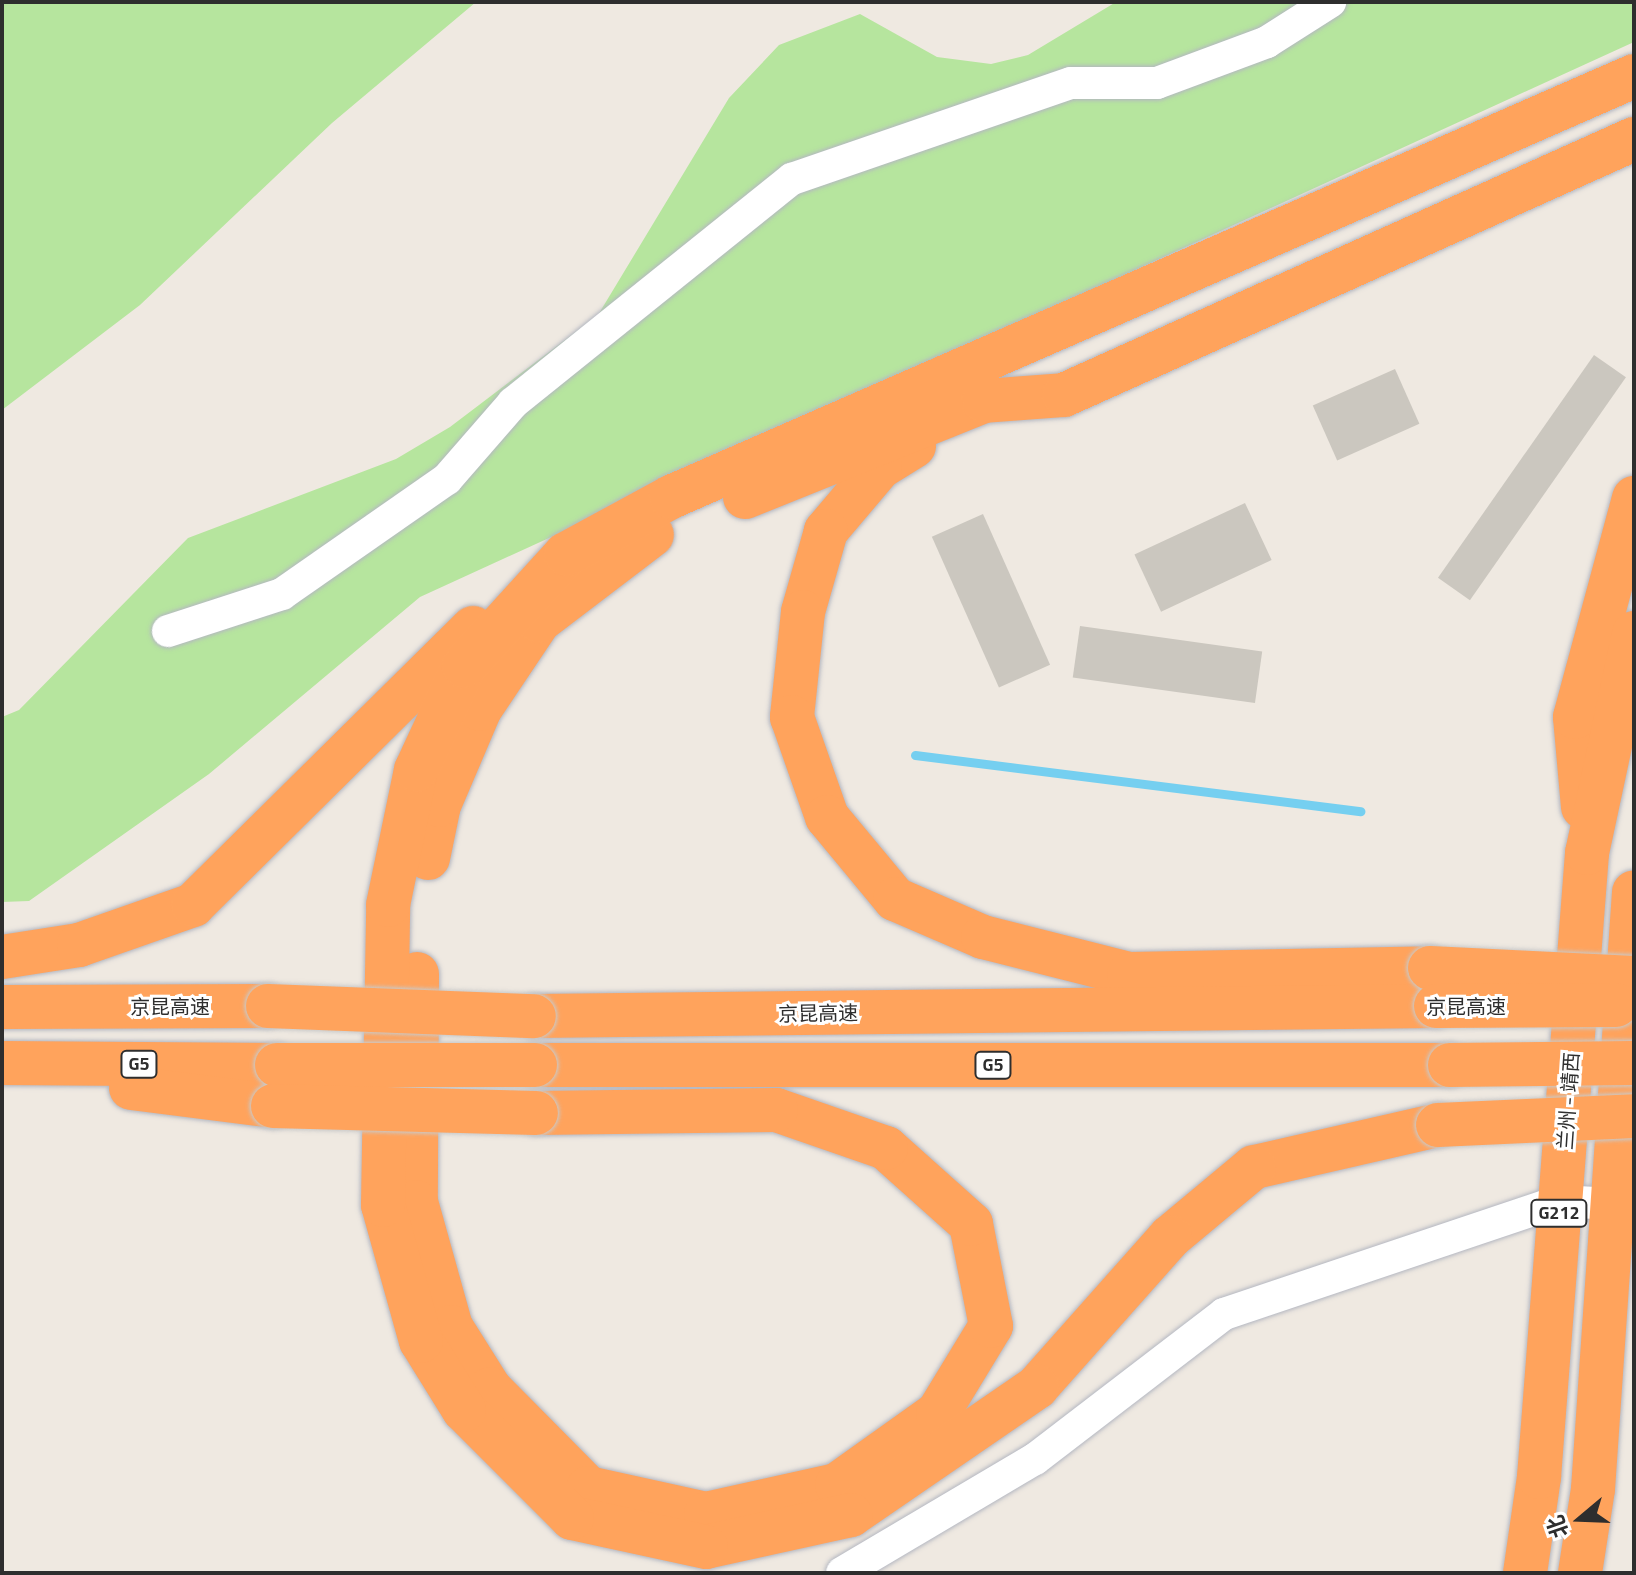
<!DOCTYPE html>
<html>
<head>
<meta charset="utf-8">
<style>
  body { margin:0 }
  #map { position:relative; width:1636px; height:1575px; overflow:hidden; background:#efe9e1; font-family:"Titillium Web","Noto Sans SC",sans-serif }
  div>[style] { position:absolute }
  [style*='--x'] { left:calc(var(--x)*1px); top:calc(var(--y)*1px); width:calc(var(--w)*1px); rotate:calc(var(--a)*1deg) }
  .green>* { inset:0; background:#b6e59e }
  .stream>* { height:9px; margin:-4.5px; padding:0 4.5px; transform-origin:4.5px; border-radius:4.5px; background:#75cff0 }
  .building>* { inset:0; background:#cbc7bf; transform-origin:0 0 }
  .roads { filter:drop-shadow(0 0 2px #b4b7c1) drop-shadow(0 0 2px #b4b7c1) }
  .minor>* { height:32px; margin:-16px; padding:0 16px; transform-origin:16px; border-radius:16px; background:#fff }
  .highway>* { height:44px; margin:-22px; padding:0 22px; transform-origin:22px; border-radius:22px; background:#ffa35c }
  .bridges { filter:drop-shadow(0 0 2px #c9c9c9) drop-shadow(0 0 2px #c9c9c9) }
  .highway-bridge>* { height:44px; margin:-22px; padding:0 22px; transform-origin:22px; border-radius:22px; background:#ffa35c }
  span { translate:-50% -50%; white-space:nowrap; text-align:center; line-height:1.15; -webkit-text-stroke:6px #fff; paint-order:stroke }
  .shield-label span { padding:2px 6px; background:#fff; border:2px solid; border-radius:6px; -webkit-text-stroke-width:0 }
  .shield-label { font-size:18px; color:#2e2e2e; font-weight:700 }
  .street-label { font-size:20px; color:#2e2e2e }
  .frame { position:absolute; inset:0; border:4px solid #2e2e2e; pointer-events:none }
  .north { position:absolute; left:1540px; top:1479px; width:80px; height:80px; -webkit-text-stroke:6px #fff; paint-order:stroke; rotate:251deg; font-size:22px; font-weight:700; line-height:32px; text-align:center; color:#2e2e2e }
  .north::after { content:''; display:block; margin:auto; width:28px; height:36px; background:#2e2e2e; clip-path:polygon(50% 0,100% 100%,50% 72%,0 100%) }
</style>
</head>
<body>
<div id="map">
  <div class="green">
    <div style="clip-path:polygon(2px 2px,476px 2px,332px 123px,140px 305px,2px 410px)"></div>
    <div style="clip-path:polygon(1116px 2px,1634px 2px,1634px 42px,420px 597px,209px 774px,29px 901px,2px 902px,2px 717px,19px 710px,188px 538px,396px 459px,450px 427px,598px 315px,729px 98px,779px 45px,860px 14px,937px 57px,991px 64px,1028px 55px)"></div>
  </div>
  <div class="stream">
    <div style="--x:915;--y:755;--w:449;--a:7.2"></div>
  </div>
  <div class="building">
    <div style="left:1594px;top:355px;width:39px;height:272px;rotate:35deg"></div>
    <div style="left:1395px;top:369px;width:60px;height:90px;rotate:66deg"></div>
    <div style="left:1245px;top:503px;width:63px;height:122px;rotate:65deg"></div>
    <div style="left:983px;top:514px;width:165px;height:56px;rotate:66deg"></div>
    <div style="left:1080px;top:626px;width:184px;height:52px;rotate:8deg"></div>
  </div>
  <div class="roads">
    <div class="minor">
      <div style="--x:168;--y:631;--w:120;--a:-18"></div>
      <div style="--x:282;--y:594;--w:201;--a:-34.9"></div>
      <div style="--x:447;--y:479;--w:101;--a:-49"></div>
      <div style="--x:513;--y:403;--w:358;--a:-38.8"></div>
      <div style="--x:792;--y:179;--w:295;--a:-19"></div>
      <div style="--x:1071;--y:83;--w:86;--a:0"></div>
      <div style="--x:1157;--y:83;--w:117;--a:-20.4"></div>
      <div style="--x:1267;--y:42;--w:75;--a:-32.4"></div>
      <div style="--x:842;--y:1573;--w:224;--a:-30.6"></div>
      <div style="--x:1035;--y:1459;--w:238;--a:-37.5"></div>
      <div style="--x:1224;--y:1314;--w:354;--a:-18.6"></div>
      <div style="--x:1560;--y:1201;--w:53;--a:3.2"></div>
    </div>
    <div class="highway">
      <div style="--x:914;--y:446;--w:40;--a:148"></div>
      <div style="--x:880;--y:467;--w:84;--a:130.2"></div>
      <div style="--x:826;--y:531;--w:84;--a:105.9"></div>
      <div style="--x:803;--y:612;--w:106;--a:96"></div>
      <div style="--x:792;--y:717;--w:106;--a:70.7"></div>
      <div style="--x:827;--y:817;--w:107;--a:50.3"></div>
      <div style="--x:895;--y:899;--w:96;--a:23.4"></div>
      <div style="--x:983;--y:937;--w:151;--a:14.2"></div>
      <div style="--x:1129;--y:974;--w:301;--a:-1.1"></div>
      <div style="--x:745;--y:497;--w:258;--a:-21.9"></div>
      <div style="--x:984;--y:401;--w:80;--a:-4.3"></div>
      <div style="--x:1064;--y:395;--w:625;--a:-24.19"></div>
      <div style="--x:1583;--y:807;--w:90;--a:-95.1"></div>
      <div style="--x:1575;--y:717;--w:227;--a:-74.9"></div>
      <div style="--x:428;--y:858;--w:54;--a:-78.3"></div>
      <div style="--x:439;--y:805;--w:104;--a:-66.9"></div>
      <div style="--x:480;--y:709;--w:106;--a:-56.2"></div>
      <div style="--x:539;--y:621;--w:142;--a:-37.3"></div>
      <div style="--x:2;--y:957;--w:78;--a:-8.9"></div>
      <div style="--x:79;--y:945;--w:121;--a:-19.3"></div>
      <div style="--x:193;--y:905;--w:394;--a:-44.7"></div>
      <div style="--x:417;--y:974;--w:228;--a:90.3"></div>
      <div style="--x:416;--y:1202;--w:130;--a:74.4"></div>
      <div style="--x:451;--y:1327;--w:73;--a:57.8"></div>
      <div style="--x:490;--y:1389;--w:139;--a:45.3"></div>
      <div style="--x:588;--y:1488;--w:121;--a:12.4"></div>
      <div style="--x:706;--y:1514;--w:134;--a:-12.5"></div>
      <div style="--x:837;--y:1485;--w:124;--a:-35.5"></div>
      <div style="--x:938;--y:1413;--w:102;--a:-58.7"></div>
      <div style="--x:991;--y:1326;--w:104;--a:-101.1"></div>
      <div style="--x:971;--y:1224;--w:114;--a:-138.2"></div>
      <div style="--x:886;--y:1148;--w:116;--a:-160.9"></div>
      <div style="--x:776;--y:1110;--w:240;--a:179.3"></div>
      <div style="--x:2;--y:1007;--w:266;--a:-0.2"></div>
      <div style="--x:534;--y:1016;--w:902;--a:-0.64"></div>
      <div style="--x:2;--y:1063;--w:275;--a:0.4"></div>
      <div style="--x:535;--y:1065;--w:915;--a:0"></div>
      <div style="--x:131;--y:1088;--w:143;--a:7.2"></div>
      <div style="--x:1438;--y:1125;--w:189;--a:167.1"></div>
      <div style="--x:1254;--y:1167;--w:109;--a:140.2"></div>
      <div style="--x:1170;--y:1237;--w:200;--a:131.6"></div>
      <div style="--x:1037;--y:1387;--w:226;--a:145.5"></div>
      <div style="--x:851;--y:1515;--w:148;--a:167.6"></div>
      <div style="--x:706;--y:1547;--w:137;--a:-167.8"></div>
      <div style="--x:572;--y:1518;--w:153;--a:-135"></div>
      <div style="--x:464;--y:1410;--w:81;--a:-121.9"></div>
      <div style="--x:421;--y:1341;--w:141;--a:-105.6"></div>
      <div style="--x:383;--y:1205;--w:300;--a:-89"></div>
      <div style="--x:388;--y:905;--w:138;--a:-78.3"></div>
      <div style="--x:416;--y:770;--w:115;--a:-65.2"></div>
      <div style="--x:464;--y:666;--w:151;--a:-47.7"></div>
      <div style="--x:566;--y:554;--w:119;--a:-28.5"></div>
      <div style="--x:671;--y:497;--w:1051;--a:-23.61"></div>
      <div style="--x:1525;--y:1573;--w:97;--a:-81.7"></div>
      <div style="--x:1539;--y:1477;--w:626;--a:-85.6"></div>
      <div style="--x:1587;--y:853;--w:225;--a:-77.9"></div>
      <div style="--x:1580;--y:1573;--w:85;--a:-81.2"></div>
      <div style="--x:1593;--y:1489;--w:598;--a:-86.07"></div>
    </div>
  </div>
  <div class="bridges">
    <div class="highway-bridge">
      <div style="--x:1430;--y:968;--w:204;--a:2.8"></div>
      <div style="--x:268;--y:1006;--w:266;--a:2.2"></div>
      <div style="--x:1436;--y:1006;--w:180;--a:-0.3"></div>
      <div style="--x:277;--y:1065;--w:258;--a:0"></div>
      <div style="--x:1450;--y:1065;--w:184;--a:-0.6"></div>
      <div style="--x:273;--y:1106;--w:263;--a:1.5"></div>
      <div style="--x:1438;--y:1125;--w:196;--a:-2.6"></div>
    </div>
  </div>
  <div class="shield-label">
    <span style="left:139px;top:1064px">G5</span>
    <span style="left:993px;top:1065px">G5</span>
    <span style="left:1559px;top:1213px">G212</span>
  </div>
  <div class="street-label">
    <span style="left:170px;top:1006px">京昆高速</span>
    <span style="left:1466px;top:1006px">京昆高速</span>
    <span style="left:818px;top:1013px;rotate:-1deg">京昆高速</span>
    <span style="left:1568px;top:1101px;rotate:-86deg">兰州 - 靖西</span>
  </div>
  <div class="frame"></div>
  <div class="north">北</div>
</div>
</body>
</html>
